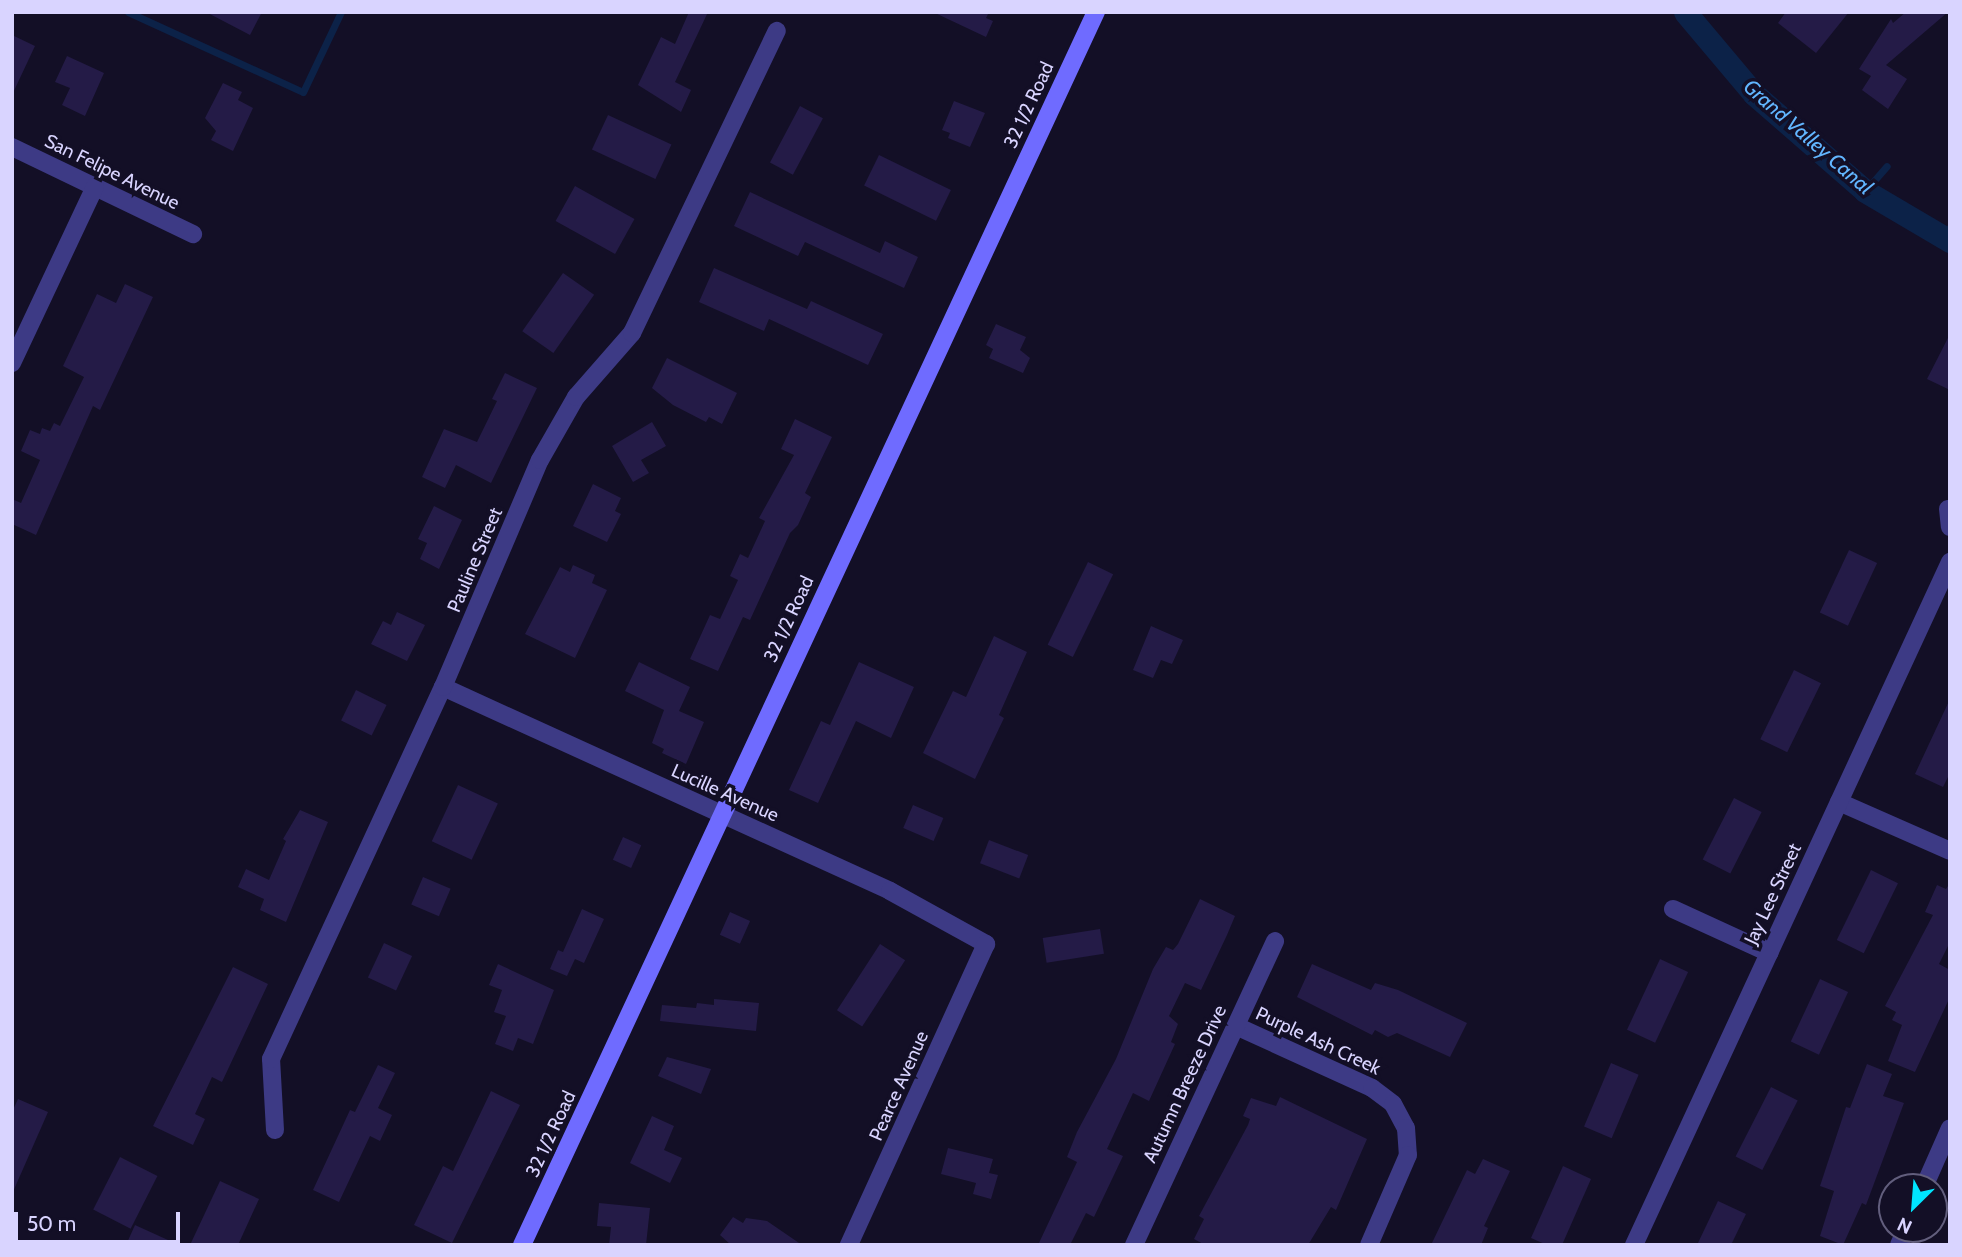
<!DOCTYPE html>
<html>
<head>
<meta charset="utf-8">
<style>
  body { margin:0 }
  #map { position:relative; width:1962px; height:1257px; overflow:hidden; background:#130f26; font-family:Cabin,sans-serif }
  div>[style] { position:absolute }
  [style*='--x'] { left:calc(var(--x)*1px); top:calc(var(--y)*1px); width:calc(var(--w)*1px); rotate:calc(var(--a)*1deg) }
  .stream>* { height:7px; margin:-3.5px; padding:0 3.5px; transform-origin:3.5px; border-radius:3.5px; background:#0c2248 }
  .canal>* { height:23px; margin:-11.5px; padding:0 11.5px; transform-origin:11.5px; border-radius:11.5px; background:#0c2248 }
  .building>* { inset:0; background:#241b47; transform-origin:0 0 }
  .street>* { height:18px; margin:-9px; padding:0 9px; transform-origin:9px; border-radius:9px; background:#3d3a85 }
  .secondary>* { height:18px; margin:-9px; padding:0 9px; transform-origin:9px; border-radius:9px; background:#6f6bff }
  span { translate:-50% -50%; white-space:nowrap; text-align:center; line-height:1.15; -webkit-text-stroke:7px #130f26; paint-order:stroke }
  .street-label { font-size:19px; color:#d9d4ff }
  .water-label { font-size:21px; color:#62b6ff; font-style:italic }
  .frame { position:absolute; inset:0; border:14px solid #d9d4ff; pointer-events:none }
  .north { position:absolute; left:1878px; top:1173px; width:70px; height:70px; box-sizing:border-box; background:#130f26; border:2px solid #625e7d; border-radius:50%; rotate:205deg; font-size:19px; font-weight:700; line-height:28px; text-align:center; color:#d9d4ff }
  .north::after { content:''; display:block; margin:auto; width:24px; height:32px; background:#00e5ff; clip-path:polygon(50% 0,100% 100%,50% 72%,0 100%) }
  .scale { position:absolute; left:14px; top:1212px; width:166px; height:32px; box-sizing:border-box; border:4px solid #d9d4ff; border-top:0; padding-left:9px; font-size:21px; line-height:24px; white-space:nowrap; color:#d9d4ff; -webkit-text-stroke:5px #130f26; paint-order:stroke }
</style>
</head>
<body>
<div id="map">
  <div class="stream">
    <div style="--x:128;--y:12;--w:192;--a:24.6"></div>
    <div style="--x:303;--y:92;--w:89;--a:-64.6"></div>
    <div style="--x:1865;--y:191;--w:33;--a:-49"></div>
    <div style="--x:1943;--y:237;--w:12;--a:-55"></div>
  </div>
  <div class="canal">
    <div style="--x:1685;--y:12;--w:107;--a:49.9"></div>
    <div style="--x:1754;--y:94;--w:147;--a:41.1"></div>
    <div style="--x:1865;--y:191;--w:99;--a:30.5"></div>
  </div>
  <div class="building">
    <div style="clip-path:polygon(206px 12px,262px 12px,250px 35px)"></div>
    <div style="clip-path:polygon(689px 12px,708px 12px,675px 82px,691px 90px,681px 112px,638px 85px,661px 37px,675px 44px)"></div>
    <div style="clip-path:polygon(933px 12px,989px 12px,986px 18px,993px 21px,986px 37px)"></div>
    <div style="clip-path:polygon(1786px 12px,1849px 12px,1816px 53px,1778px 23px)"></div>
    <div style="clip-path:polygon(1906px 12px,1948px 12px,1886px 65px,1907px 79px,1888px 109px,1862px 90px,1871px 76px,1859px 69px,1891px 19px,1893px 23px)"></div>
    <div style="clip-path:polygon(12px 35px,35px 46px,12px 95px)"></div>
    <div style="clip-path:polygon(67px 56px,104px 73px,85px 116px,62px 105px,70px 88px,55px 82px)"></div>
    <div style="clip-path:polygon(223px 83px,242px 92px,238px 100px,253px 108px,233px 151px,211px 140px,216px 131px,205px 118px)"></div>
    <div style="clip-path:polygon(954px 101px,985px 113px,970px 147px,948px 138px,950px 133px,942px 130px)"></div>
    <div style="left:800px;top:106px;width:26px;height:64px;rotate:28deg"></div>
    <div style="left:608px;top:115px;width:70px;height:38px;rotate:25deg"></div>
    <div style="left:879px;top:155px;width:80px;height:34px;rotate:26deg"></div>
    <div style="left:575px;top:186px;width:68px;height:40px;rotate:29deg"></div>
    <div style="clip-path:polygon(750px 192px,880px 253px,885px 241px,918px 257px,904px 288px,805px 242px,798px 256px,734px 226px)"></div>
    <div style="clip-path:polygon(714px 268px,807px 309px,811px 301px,883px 334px,868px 365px,769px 319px,764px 331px,699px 302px)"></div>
    <div style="left:563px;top:273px;width:38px;height:71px;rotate:35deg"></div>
    <div style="clip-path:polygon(125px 284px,153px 297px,100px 410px,93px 406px,36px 535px,12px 524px,12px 499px,21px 503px,40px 460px,21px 451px,30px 430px,40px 434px,42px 428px,50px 431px,54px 423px,60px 426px,84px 377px,63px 366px,97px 294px,116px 303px)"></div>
    <div style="clip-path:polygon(996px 324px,1026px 337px,1020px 350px,1030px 358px,1023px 373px,989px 358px,993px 349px,986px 345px)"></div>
    <div style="clip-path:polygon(1950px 334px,1950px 390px,1927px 379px)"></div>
    <div style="clip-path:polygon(667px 358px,737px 393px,722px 424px,709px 417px,706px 422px,673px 405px,652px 388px)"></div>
    <div style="clip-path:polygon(505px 373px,537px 388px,491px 483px,456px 465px,445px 488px,422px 477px,444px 429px,477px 442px,497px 401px,492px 399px)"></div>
    <div style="clip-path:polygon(795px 419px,832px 437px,805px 493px,811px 497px,798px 525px,790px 533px,750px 620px,743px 617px,718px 671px,690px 659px,710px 615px,720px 619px,738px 580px,730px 576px,740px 554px,748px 558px,765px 521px,759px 518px,794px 455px,781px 449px)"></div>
    <div style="clip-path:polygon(652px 422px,666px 446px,641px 460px,649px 473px,633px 482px,612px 446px)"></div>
    <div style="clip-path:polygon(593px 484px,621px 498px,615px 511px,621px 514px,607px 542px,573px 526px)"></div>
    <div style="clip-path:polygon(434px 506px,462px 520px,439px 569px,420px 559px,427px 543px,418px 539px)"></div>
    <div style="left:1849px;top:550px;width:31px;height:69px;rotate:25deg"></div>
    <div style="left:1088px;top:562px;width:28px;height:92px;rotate:26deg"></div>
    <div style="clip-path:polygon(573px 565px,595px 575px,592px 583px,607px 590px,575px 658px,525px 634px,560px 567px,570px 572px)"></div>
    <div style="clip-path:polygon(397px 612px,425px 625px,407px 661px,371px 644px,383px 621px,391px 625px)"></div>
    <div style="clip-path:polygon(1151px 626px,1183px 640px,1172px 664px,1161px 660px,1153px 678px,1133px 670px)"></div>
    <div style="clip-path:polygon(994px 636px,1027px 652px,999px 715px,1004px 718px,975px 779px,923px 753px,953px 691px,966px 697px)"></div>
    <div style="clip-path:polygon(639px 662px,690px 687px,679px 711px,704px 722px,686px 764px,662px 753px,664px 749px,652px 743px,664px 710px,625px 691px)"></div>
    <div style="clip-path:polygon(859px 662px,914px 687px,891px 738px,856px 721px,818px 803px,789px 790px,821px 721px,830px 725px)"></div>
    <div style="left:1794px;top:670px;width:30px;height:77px;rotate:26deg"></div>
    <div style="left:356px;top:690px;width:34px;height:34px;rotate:26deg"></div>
    <div style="clip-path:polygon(1950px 699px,1950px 773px,1943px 787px,1915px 774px)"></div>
    <div style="left:458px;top:785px;width:44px;height:62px;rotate:25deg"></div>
    <div style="left:1734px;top:798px;width:31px;height:69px;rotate:27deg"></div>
    <div style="left:913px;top:805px;width:33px;height:25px;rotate:23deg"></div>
    <div style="clip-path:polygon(300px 810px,328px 822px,286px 922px,260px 910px,264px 899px,238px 887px,246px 869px,269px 880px,286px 841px,283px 839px)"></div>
    <div style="left:623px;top:837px;width:20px;height:25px;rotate:24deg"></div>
    <div style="left:989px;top:840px;width:42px;height:25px;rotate:21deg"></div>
    <div style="left:1871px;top:870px;width:30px;height:78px;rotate:26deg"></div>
    <div style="left:423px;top:877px;width:30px;height:30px;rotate:23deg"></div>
    <div style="clip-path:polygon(1950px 883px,1950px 942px,1939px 964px,1950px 970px,1950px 997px,1915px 1072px,1888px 1061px,1902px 1025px,1892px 1020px,1896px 1012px,1885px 1006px,1933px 915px,1925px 912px,1937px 885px,1946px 889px)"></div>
    <div style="clip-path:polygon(1200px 899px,1235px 916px,1227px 935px,1201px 990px,1185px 983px,1169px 1016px,1178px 1024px,1171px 1042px,1175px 1044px,1149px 1101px,1133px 1093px,1107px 1149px,1123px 1156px,1094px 1217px,1086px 1213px,1070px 1245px,1038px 1245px,1077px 1162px,1067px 1157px,1077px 1132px,1116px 1059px,1153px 969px,1166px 947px,1173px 950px,1178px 944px)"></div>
    <div style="clip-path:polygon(582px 909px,604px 919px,584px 963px,575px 959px,567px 976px,550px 969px,558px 950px,563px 952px)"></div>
    <div style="left:730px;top:912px;width:22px;height:25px;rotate:24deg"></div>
    <div style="left:1100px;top:929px;width:25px;height:58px;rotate:81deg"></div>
    <div style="left:384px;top:943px;width:31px;height:38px;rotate:25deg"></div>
    <div style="left:880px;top:944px;width:30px;height:79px;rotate:33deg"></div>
    <div style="left:1660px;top:959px;width:31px;height:78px;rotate:25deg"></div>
    <div style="clip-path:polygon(498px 964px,554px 990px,533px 1044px,518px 1038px,513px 1051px,495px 1044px,506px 1016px,494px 1012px,502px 990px,489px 985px)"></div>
    <div style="clip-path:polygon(1312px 964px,1371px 990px,1375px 983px,1398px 990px,1467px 1023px,1450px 1057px,1397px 1033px,1388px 1037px,1375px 1030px,1372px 1035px,1297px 997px)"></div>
    <div style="clip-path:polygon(233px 967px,268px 984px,222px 1082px,212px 1077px,195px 1114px,205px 1119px,193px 1145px,153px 1126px)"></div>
    <div style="left:1820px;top:979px;width:31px;height:69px;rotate:25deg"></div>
    <div style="clip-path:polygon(714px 999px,759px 1003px,756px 1031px,660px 1021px,662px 1005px,696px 1008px,697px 1003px,714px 1005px)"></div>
    <div style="clip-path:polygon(667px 1057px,711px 1069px,701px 1094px,658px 1076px)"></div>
    <div style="left:1611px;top:1063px;width:30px;height:69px;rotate:23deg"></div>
    <div style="clip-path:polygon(1867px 1064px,1892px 1074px,1883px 1096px,1904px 1103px,1866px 1205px,1862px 1203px,1843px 1245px,1820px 1236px,1834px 1191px,1820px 1186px,1846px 1107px,1850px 1108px)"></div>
    <div style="clip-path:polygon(378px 1065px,395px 1073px,378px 1108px,392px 1115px,380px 1141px,370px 1136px,339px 1202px,313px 1190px,350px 1110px,355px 1112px)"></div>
    <div style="left:1771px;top:1087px;width:30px;height:78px;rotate:27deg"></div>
    <div style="clip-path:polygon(491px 1091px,520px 1105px,452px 1243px,414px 1225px,443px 1166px,453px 1171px)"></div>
    <div style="clip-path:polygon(1280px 1097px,1367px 1139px,1336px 1210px,1331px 1207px,1308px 1245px,1205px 1245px,1194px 1239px,1204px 1219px,1199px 1216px,1248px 1125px,1250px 1119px,1243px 1116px,1251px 1098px,1276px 1106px)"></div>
    <div style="clip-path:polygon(18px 1099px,48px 1112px,12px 1194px,12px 1112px)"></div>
    <div style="clip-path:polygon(652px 1116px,674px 1126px,664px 1150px,682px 1158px,670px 1183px,630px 1163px)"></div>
    <div style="clip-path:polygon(948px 1148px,993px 1159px,989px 1173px,998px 1175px,991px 1199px,973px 1194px,976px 1183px,941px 1174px)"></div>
    <div style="left:120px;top:1157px;width:42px;height:59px;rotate:27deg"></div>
    <div style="clip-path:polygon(1483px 1159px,1510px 1171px,1484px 1226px,1488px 1228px,1481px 1245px,1431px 1245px,1467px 1170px,1475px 1174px)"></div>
    <div style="clip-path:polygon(1563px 1166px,1591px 1179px,1562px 1245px,1547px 1245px,1531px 1238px)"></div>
    <div style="clip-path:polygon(220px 1181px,259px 1199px,238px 1245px,190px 1245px)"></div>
    <div style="clip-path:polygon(1718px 1201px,1746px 1214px,1731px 1245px,1697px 1245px)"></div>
    <div style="clip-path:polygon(599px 1203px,650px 1208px,646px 1245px,609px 1245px,611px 1227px,597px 1226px)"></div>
    <div style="clip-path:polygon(733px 1217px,743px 1223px,746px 1218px,767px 1221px,802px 1245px,731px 1245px,720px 1235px)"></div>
    <div style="clip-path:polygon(135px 1225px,179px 1245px,126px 1245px)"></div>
  </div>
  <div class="street">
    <div style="--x:12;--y:147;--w:201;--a:25.7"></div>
    <div style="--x:12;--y:363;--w:195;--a:-64.8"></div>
    <div style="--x:1948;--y:509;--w:18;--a:84"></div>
    <div style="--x:443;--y:687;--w:491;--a:24.5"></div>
    <div style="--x:890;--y:891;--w:110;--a:28.9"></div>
    <div style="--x:986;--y:944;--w:331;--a:114.5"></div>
    <div style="--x:1839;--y:802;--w:121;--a:23.8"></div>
    <div style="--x:1673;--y:909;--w:106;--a:24.6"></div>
    <div style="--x:1236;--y:1026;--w:149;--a:24.5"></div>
    <div style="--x:1372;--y:1088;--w:26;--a:37"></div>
    <div style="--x:1393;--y:1104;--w:27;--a:62"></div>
    <div style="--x:1406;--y:1128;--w:27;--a:86"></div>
    <div style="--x:1408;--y:1155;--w:98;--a:113.4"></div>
    <div style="--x:275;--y:1130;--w:71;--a:-93.2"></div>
    <div style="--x:271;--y:1059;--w:410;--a:-65.2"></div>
    <div style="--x:443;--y:687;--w:247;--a:-66.9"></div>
    <div style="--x:540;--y:460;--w:73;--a:-60.3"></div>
    <div style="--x:576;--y:397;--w:85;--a:-48.8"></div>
    <div style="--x:632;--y:333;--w:335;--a:-64.4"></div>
    <div style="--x:1924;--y:1187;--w:64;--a:-66.2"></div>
    <div style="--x:1134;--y:1245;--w:335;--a:-65.1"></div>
    <div style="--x:1634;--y:1245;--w:753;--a:-65.17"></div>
    <div style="--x:1899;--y:1245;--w:17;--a:-66"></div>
  </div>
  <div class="secondary">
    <div style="--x:522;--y:1245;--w:1360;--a:-65.04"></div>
  </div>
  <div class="street-label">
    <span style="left:1029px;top:105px;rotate:-65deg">32 1/2 Road</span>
    <span style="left:112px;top:172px;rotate:26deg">San Felipe Avenue</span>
    <span style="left:475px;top:560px;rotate:-67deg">Pauline Street</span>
    <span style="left:789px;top:619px;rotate:-65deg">32 1/2 Road</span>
    <span style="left:725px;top:793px;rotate:24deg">Lucille Avenue</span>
    <span style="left:1773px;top:894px;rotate:-65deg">Jay Lee Street</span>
    <span style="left:1318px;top:1041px;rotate:25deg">Purple Ash Creek</span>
    <span style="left:1185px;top:1084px;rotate:-65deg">Autumn Breeze Drive</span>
    <span style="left:899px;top:1086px;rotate:-66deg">Pearce Avenue</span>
    <span style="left:551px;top:1134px;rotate:-65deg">32 1/2 Road</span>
  </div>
  <div class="water-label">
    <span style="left:1808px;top:137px;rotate:41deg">Grand Valley Canal</span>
  </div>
  <div class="frame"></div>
  <div class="north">N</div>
  <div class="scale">50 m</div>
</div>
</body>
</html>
